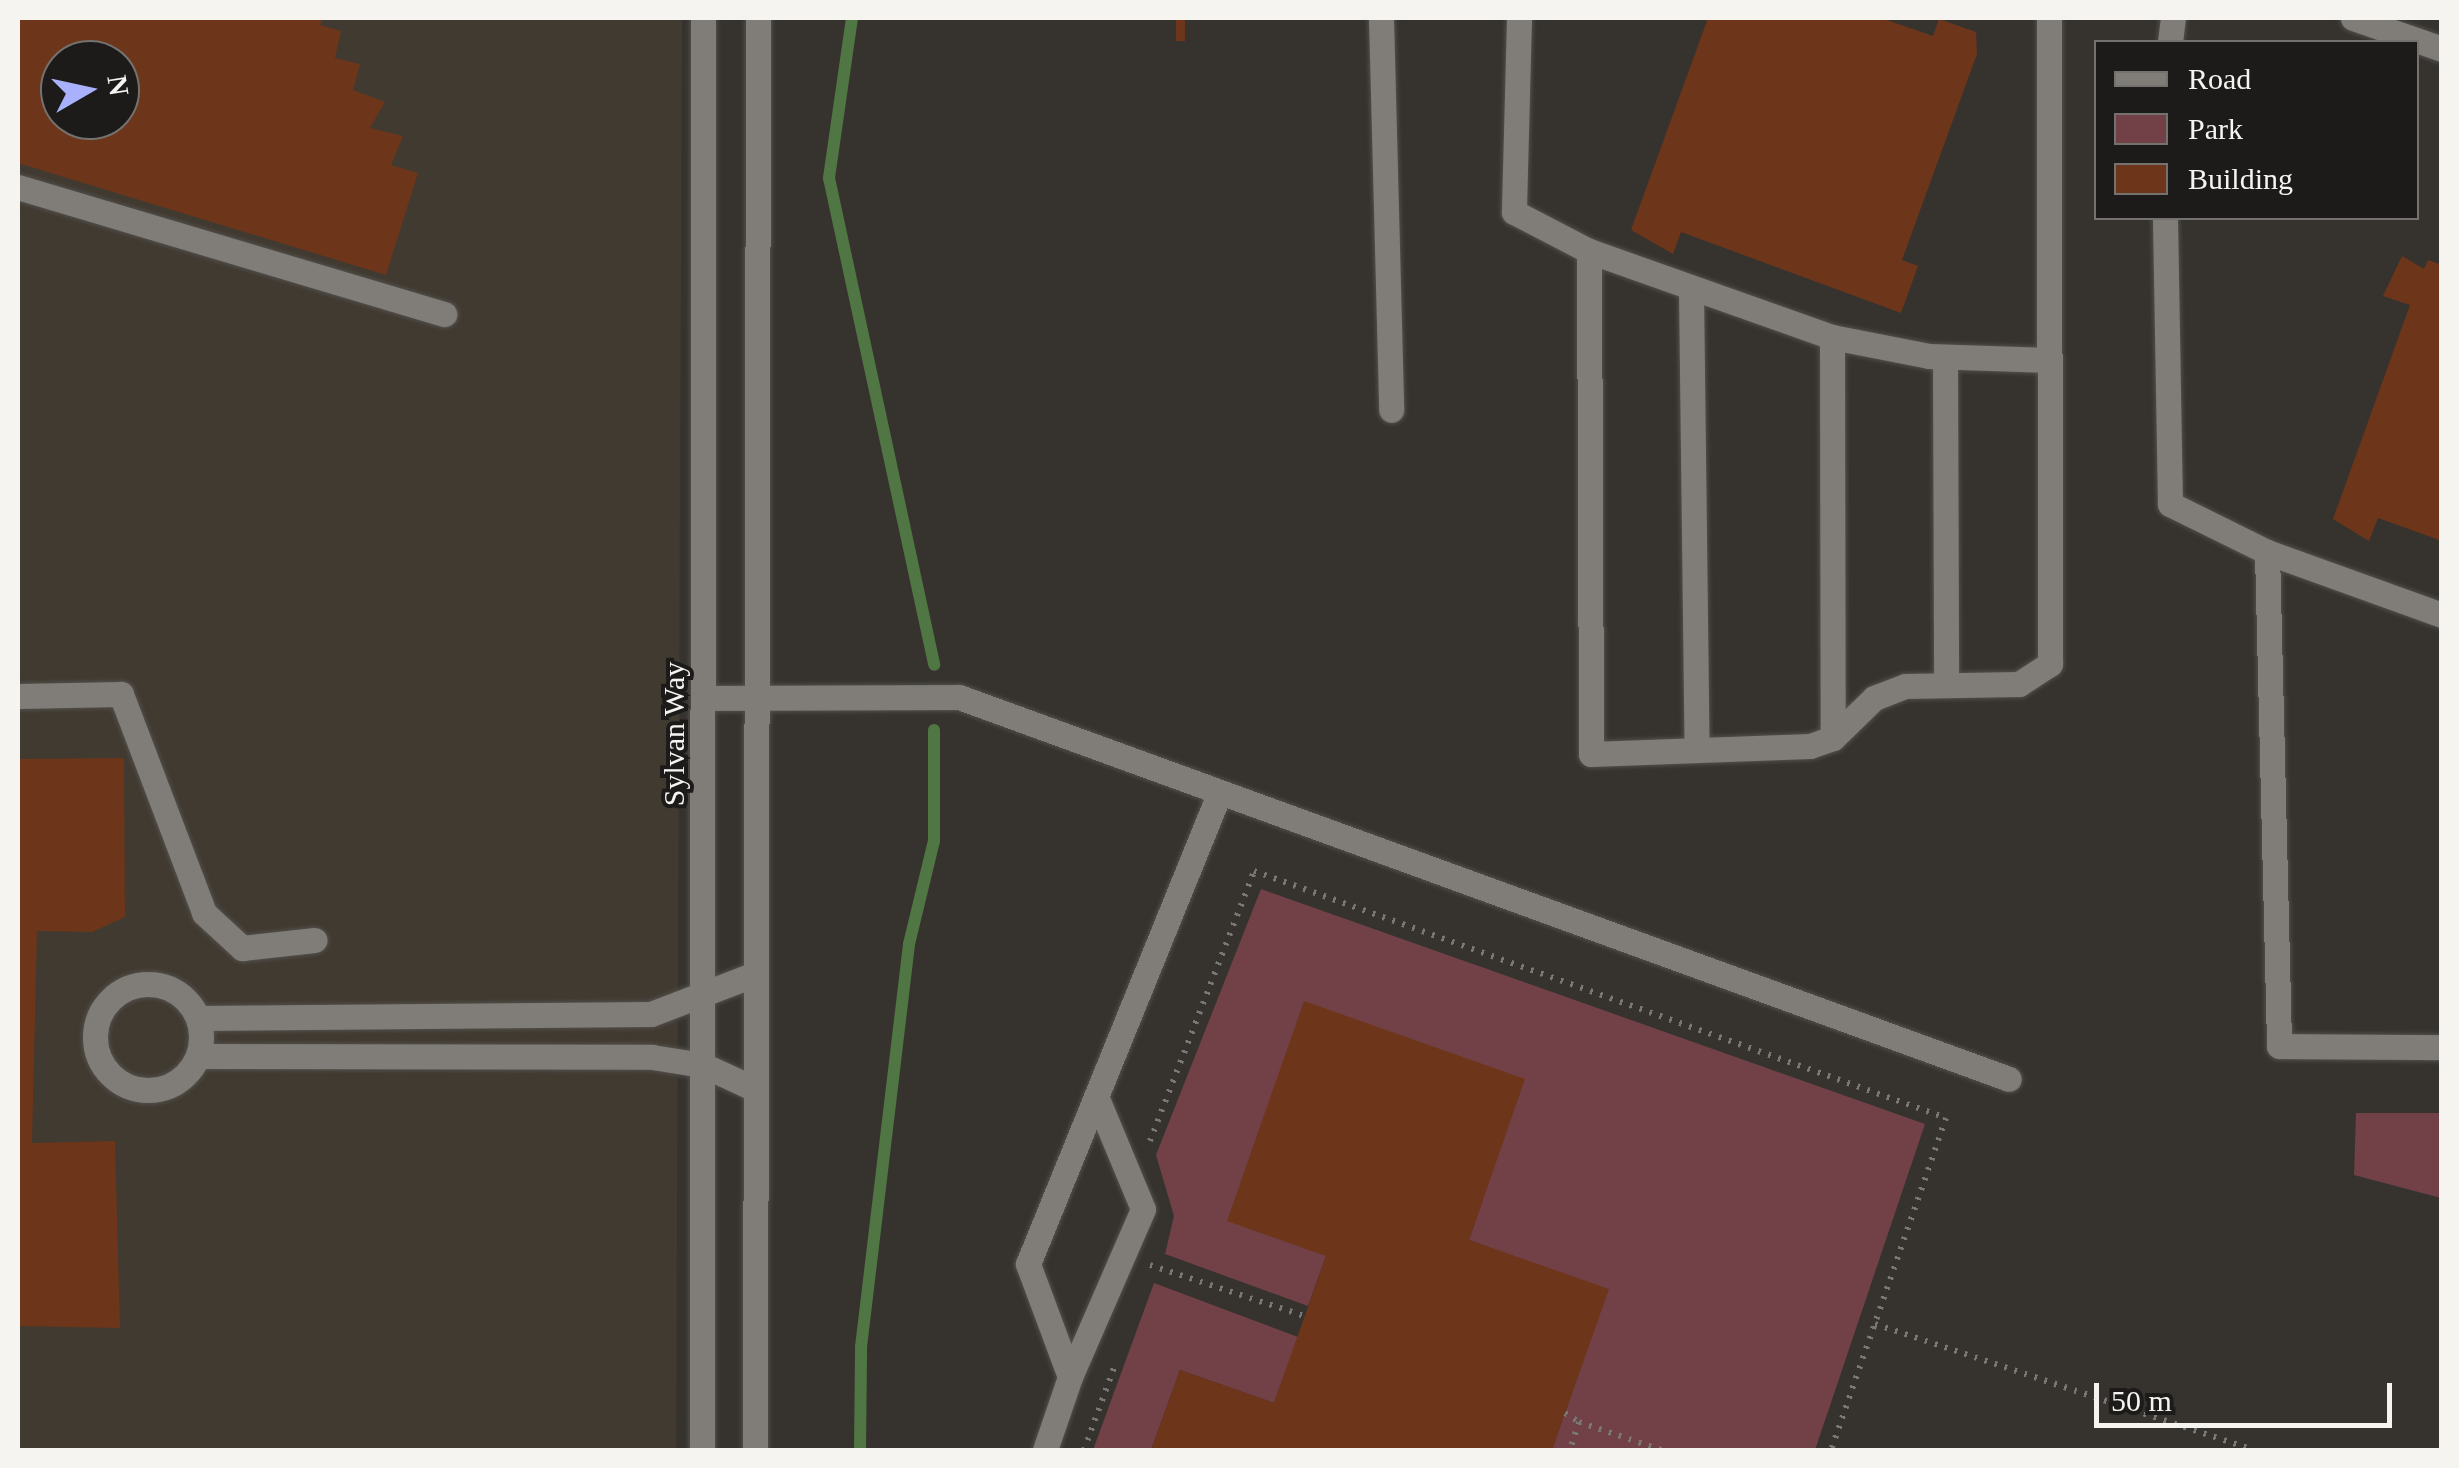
<!DOCTYPE html>
<html>
<head>
<meta charset="utf-8">
<style>
  body { margin:0 }
  #map { position:relative; width:2459px; height:1468px; overflow:hidden; background:#36332f; font-family:Georgia,serif }
  div>[style] { position:absolute }
  [style*='--x'] { left:calc(var(--x)*1px); top:calc(var(--y)*1px); width:calc(var(--w)*1px); rotate:calc(var(--a)*1deg) }
  .built>* { inset:0; background:#413a31 }
  .green>* { inset:0; background:#714147 }
  .stream>* { height:12px; margin:-6px; padding:0 6px; transform-origin:6px; border-radius:6px; background:#507643 }
  .building>* { inset:0; background:#6d351a; transform-origin:0 0 }
  .path>* { height:6px; margin-top:-3px; transform-origin:0; background:repeating-linear-gradient(90deg,#7a7874 0 2.5px,transparent 0 10.5px) }
  .roads { filter:drop-shadow(0 0 2px #514f4b) drop-shadow(0 0 2px #514f4b) }
  .minor>* { height:25px; margin:-12.5px; padding:0 12.5px; transform-origin:12.5px; border-radius:12.5px; background:#807d78 }
  .minor>.ring { margin:-12.5px; padding:0; box-sizing:content-box; background:none; border:25px solid #807d78; border-radius:50% }
  span { translate:-50% -50%; white-space:nowrap; text-align:center; line-height:1.15; -webkit-text-stroke:8px #1c1b19; paint-order:stroke }
  .street-label { font-size:30px; color:#f6f4f1 }
  .frame { position:absolute; inset:0; border:20px solid #f6f4f1; pointer-events:none }
  .legend { position:absolute; left:2094px; top:40px; width:325px; height:180px; box-sizing:border-box; background:#1c1b19; border:2px solid #73726f; margin:0; padding:12px 18px; list-style:none; font-size:30px; color:#f6f4f1 }
  .legend li { display:flex; align-items:center; gap:20px; height:50px }
  .legend b { width:50px; border:2px solid #73726f }
  .north { position:absolute; left:40px; top:40px; width:100px; height:100px; box-sizing:border-box; background:#1c1b19; border:2px solid #73726f; border-radius:50%; rotate:81deg; font-size:28px; font-weight:700; line-height:40px; text-align:center; color:#f6f4f1 }
  .north::after { content:''; display:block; margin:auto; width:35px; height:45px; background:#a9b0fc; clip-path:polygon(50% 0,100% 100%,50% 72%,0 100%) }
  .scale { position:absolute; left:2094px; top:1383px; width:298px; height:45px; box-sizing:border-box; border:5px solid #f6f4f1; border-top:0; padding-left:12px; font-size:30px; line-height:35px; white-space:nowrap; color:#f6f4f1; -webkit-text-stroke:8px #1c1b19; paint-order:stroke }
</style>
</head>
<body>
<div id="map">
  <div class="built">
    <div style="clip-path:polygon(evenodd,18px 18px,682px 18px,676px 1450px,18px 1450px,18px 18px,60px 60px,120px 60px,120px 120px,60px 120px,60px 60px)"></div>
  </div>
  <div class="green">
    <div style="clip-path:polygon(1261px 889px,1925px 1124px,1815px 1450px,1552px 1450px,1608px 1290px,1469px 1240px,1524px 1079px,1326px 1256px,1308px 1306px,1165px 1254px,1174px 1216px,1156px 1155px)"></div>
    <div style="clip-path:polygon(2356px 1113px,2441px 1113px,2441px 1198px,2354px 1175px)"></div>
    <div style="clip-path:polygon(1154px 1283px,1298px 1337px,1274px 1403px,1180px 1370px,1151px 1450px,1093px 1450px)"></div>
  </div>
  <div class="stream">
    <div style="--x:852;--y:18;--w:162;--a:98.2"></div>
    <div style="--x:829;--y:178;--w:498;--a:77.8"></div>
    <div style="--x:860;--y:1450;--w:103;--a:-89.4"></div>
    <div style="--x:861;--y:1347;--w:406;--a:-83.2"></div>
    <div style="--x:909;--y:944;--w:106;--a:-76.4"></div>
    <div style="--x:934;--y:841;--w:111;--a:-90"></div>
  </div>
  <div class="building">
    <div style="clip-path:polygon(evenodd,18px 18px,323px 18px,320px 25px,341px 31px,335px 58px,360px 64px,353px 90px,385px 102px,370px 128px,403px 136px,391px 165px,418px 173px,386px 275px,18px 163px,18px 18px,60px 60px,120px 60px,120px 120px,60px 120px,60px 60px)"></div>
    <div style="left:1176px;top:18px;width:9px;height:23px"></div>
    <div style="clip-path:polygon(1708px 18px,1881px 18px,1933px 36px,1939px 19px,1976px 32px,1977px 54px,1902px 260px,1918px 266px,1901px 313px,1681px 232px,1673px 254px,1631px 230px)"></div>
    <div style="clip-path:polygon(2402px 256px,2424px 269px,2428px 260px,2442px 265px,2442px 541px,2378px 518px,2369px 541px,2333px 519px,2410px 305px,2383px 296px)"></div>
    <div style="clip-path:polygon(124px 758px,125px 917px,92px 932px,37px 931px,32px 1143px,115px 1141px,120px 1328px,18px 1326px,18px 759px)"></div>
    <div style="clip-path:polygon(1304px 1001px,1525px 1079px,1469px 1240px,1609px 1289px,1552px 1450px,1151px 1450px,1180px 1370px,1274px 1403px,1326px 1256px,1227px 1221px)"></div>
  </div>
  <div class="path">
    <div style="--x:1150;--y:1141;--w:289;--a:-68.9"></div>
    <div style="--x:1254;--y:871;--w:735;--a:19.64"></div>
    <div style="--x:1946;--y:1118;--w:351;--a:109.1"></div>
    <div style="--x:1150;--y:1265;--w:162;--a:18.3"></div>
    <div style="--x:1875;--y:1324;--w:398;--a:18.4"></div>
    <div style="--x:1565;--y:1413;--w:17;--a:33"></div>
    <div style="--x:1579;--y:1422;--w:29;--a:108"></div>
    <div style="--x:1579;--y:1422;--w:87;--a:18.9"></div>
    <div style="--x:1084;--y:1450;--w:94;--a:-70"></div>
  </div>
  <div class="roads">
    <div class="minor">
      <div style="--x:1381;--y:18;--w:392;--a:88.5"></div>
      <div style="--x:1519;--y:18;--w:194;--a:91.5"></div>
      <div style="--x:1514;--y:212;--w:85;--a:27.5"></div>
      <div style="--x:1589;--y:251;--w:503;--a:89.77"></div>
      <div style="--x:1591;--y:754;--w:219;--a:-2.1"></div>
      <div style="--x:1810;--y:746;--w:24;--a:-19"></div>
      <div style="--x:1833;--y:738;--w:57;--a:-44.3"></div>
      <div style="--x:1874;--y:698;--w:33;--a:-21"></div>
      <div style="--x:1905;--y:686;--w:114;--a:-1"></div>
      <div style="--x:2019;--y:684;--w:37;--a:-33"></div>
      <div style="--x:2050;--y:664;--w:646;--a:-90.09"></div>
      <div style="--x:2353;--y:18;--w:94;--a:19.2"></div>
      <div style="--x:2170;--y:42;--w:24;--a:-83"></div>
      <div style="--x:18;--y:187;--w:445;--a:16.6"></div>
      <div style="--x:2165;--y:218;--w:286;--a:89"></div>
      <div style="--x:2170;--y:504;--w:108;--a:26.3"></div>
      <div style="--x:2267;--y:552;--w:494;--a:88.6"></div>
      <div style="--x:2279;--y:1046;--w:163;--a:0.4"></div>
      <div style="--x:1589;--y:251;--w:258;--a:19.5"></div>
      <div style="--x:1832;--y:337;--w:99;--a:11.1"></div>
      <div style="--x:1929;--y:356;--w:121;--a:1.9"></div>
      <div style="--x:1691;--y:290;--w:460;--a:89.3"></div>
      <div style="--x:1832;--y:337;--w:401;--a:89.9"></div>
      <div style="--x:1945;--y:357;--w:326;--a:89.8"></div>
      <div style="--x:2267;--y:552;--w:186;--a:19.8"></div>
      <div style="--x:18;--y:696;--w:103;--a:-1.1"></div>
      <div style="--x:121;--y:694;--w:234;--a:69.2"></div>
      <div style="--x:204;--y:913;--w:52;--a:42.6"></div>
      <div style="--x:242;--y:948;--w:73;--a:-6.3"></div>
      <div style="--x:708;--y:698;--w:251;--a:-0.2"></div>
      <div style="--x:959;--y:697;--w:1117;--a:19.99"></div>
      <div class="ring" style="left:95px;top:984px;width:81px;height:81px"></div>
      <div style="--x:198;--y:1018;--w:453;--a:-0.5"></div>
      <div style="--x:651;--y:1014;--w:111;--a:-21"></div>
      <div style="--x:199;--y:1056;--w:453;--a:0.1"></div>
      <div style="--x:652;--y:1057;--w:52;--a:8.9"></div>
      <div style="--x:703;--y:1065;--w:57;--a:24.8"></div>
      <div style="--x:1070;--y:1377;--w:183;--a:-66.5"></div>
      <div style="--x:1143;--y:1209;--w:122;--a:-112.6"></div>
      <div style="--x:702;--y:1450;--w:1432;--a:-89.96"></div>
      <div style="--x:755;--y:1450;--w:1432;--a:-89.88"></div>
      <div style="--x:1045;--y:1450;--w:77;--a:-71.1"></div>
      <div style="--x:1070;--y:1377;--w:121;--a:-110.4"></div>
      <div style="--x:1028;--y:1264;--w:507;--a:-67.88"></div>
    </div>
  </div>
  <div class="street-label">
    <span style="left:674px;top:734px;rotate:-90deg">Sylvan Way</span>
  </div>
  <div class="frame"></div>
  <ul class="legend">
  <li><b style="height:12px;background:#807d78"></b>Road</li>
  <li><b style="height:28px;background:#714147"></b>Park</li>
  <li><b style="height:28px;background:#6d351a"></b>Building</li>
  </ul>
  <div class="north">N</div>
  <div class="scale">50 m</div>
</div>
</body>
</html>
